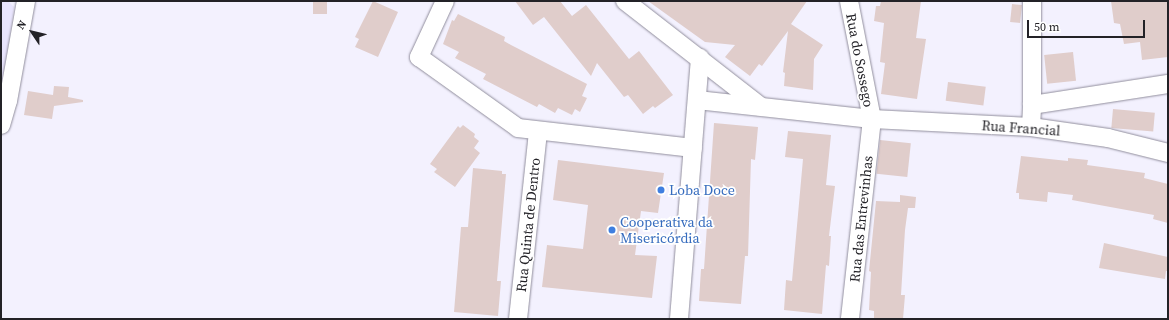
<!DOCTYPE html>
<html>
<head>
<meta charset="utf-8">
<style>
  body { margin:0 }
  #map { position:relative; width:1169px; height:320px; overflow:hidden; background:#f3f1fe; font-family:"Source Serif 4",serif }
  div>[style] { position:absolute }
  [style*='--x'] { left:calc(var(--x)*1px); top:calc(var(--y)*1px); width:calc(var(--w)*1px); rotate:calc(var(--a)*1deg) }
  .built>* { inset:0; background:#e9e5fd }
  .building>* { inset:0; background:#e0cdcb; transform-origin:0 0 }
  .roads { filter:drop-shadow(0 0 1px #918e9d) drop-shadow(0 0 1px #918e9d) }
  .minor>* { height:18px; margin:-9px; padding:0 9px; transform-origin:9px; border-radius:9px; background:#fff }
  .dots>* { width:11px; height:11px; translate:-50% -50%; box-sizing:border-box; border:2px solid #fff; border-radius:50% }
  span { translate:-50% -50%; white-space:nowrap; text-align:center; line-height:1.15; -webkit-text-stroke:3.5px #fff; paint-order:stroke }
  .street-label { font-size:14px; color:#232227 }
  .shop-label { font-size:14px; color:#366cbe }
  .left { translate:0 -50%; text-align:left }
  .frame { position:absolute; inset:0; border:2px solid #232227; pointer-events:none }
  .north { position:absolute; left:12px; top:12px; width:40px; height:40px; -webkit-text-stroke:3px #fff; paint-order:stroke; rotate:305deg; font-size:11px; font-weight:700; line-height:16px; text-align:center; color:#232227 }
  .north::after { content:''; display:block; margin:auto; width:14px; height:18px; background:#232227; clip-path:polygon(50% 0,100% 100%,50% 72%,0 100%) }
  .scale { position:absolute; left:1027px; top:20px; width:118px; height:18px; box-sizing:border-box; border:2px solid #232227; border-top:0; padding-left:5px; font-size:12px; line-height:14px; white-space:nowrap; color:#232227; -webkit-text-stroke:3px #fff; paint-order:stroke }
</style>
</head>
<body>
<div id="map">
  <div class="built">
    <div style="clip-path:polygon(1px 1px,8px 1px,14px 7px,2px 93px)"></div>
  </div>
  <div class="building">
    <div style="left:313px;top:1px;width:14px;height:13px"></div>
    <div style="clip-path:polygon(373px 1px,398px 12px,378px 57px,355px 47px,359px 39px,355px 37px)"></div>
    <div style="clip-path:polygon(515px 1px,560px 1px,572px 16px,586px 5px,629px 59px,639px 51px,673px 95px,655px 108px,653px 106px,643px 114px,628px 95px,624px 97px,597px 63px,591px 76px,544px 17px,533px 25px)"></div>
    <div style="clip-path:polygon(648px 1px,807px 1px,791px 24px,823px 45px,814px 59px,813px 90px,784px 86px,785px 73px,783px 72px,788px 31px,762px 66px,759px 64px,750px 76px,725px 57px,735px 45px,705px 42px)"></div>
    <div style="clip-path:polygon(881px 1px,921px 1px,916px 38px,926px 39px,917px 99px,881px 94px,885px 63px,880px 62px,884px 23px,874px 21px,876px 6px,880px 6px)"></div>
    <div style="clip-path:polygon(1111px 1px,1168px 1px,1168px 57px,1142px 60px,1140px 42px,1124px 44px,1120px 24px,1114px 23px)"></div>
    <div style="left:1012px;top:4px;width:10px;height:18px;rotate:6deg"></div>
    <div style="clip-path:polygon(458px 14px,505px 37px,504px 41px,511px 45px,587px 84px,582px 96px,587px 98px,580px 112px,575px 109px,572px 115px,558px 108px,555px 113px,539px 104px,537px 107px,483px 79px,486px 74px,455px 58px,459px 52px,443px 44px,452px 20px,454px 21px)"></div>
    <div style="left:1073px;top:52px;width:29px;height:29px;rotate:84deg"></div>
    <div style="left:948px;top:82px;width:38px;height:19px;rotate:7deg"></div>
    <div style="clip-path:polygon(54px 86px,69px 87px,68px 97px,83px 100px,83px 102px,54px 106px,52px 119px,24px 115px,28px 91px,53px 95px)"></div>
    <div style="left:1113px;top:109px;width:42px;height:19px;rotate:5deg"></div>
    <div style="clip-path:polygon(714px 123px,758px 127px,755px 160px,751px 159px,748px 256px,745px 256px,741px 304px,699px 301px,701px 269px,704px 269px)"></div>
    <div style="clip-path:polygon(463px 125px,475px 134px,474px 137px,479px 141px,474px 148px,480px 153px,455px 187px,434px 172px,437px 169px,430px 164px,458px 126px,460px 128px)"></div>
    <div style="clip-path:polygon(788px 131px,831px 135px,826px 185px,835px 186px,829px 236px,831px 236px,829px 266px,826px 265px,822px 314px,784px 310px,786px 280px,792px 281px,803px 159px,785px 157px)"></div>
    <div style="left:880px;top:140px;width:31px;height:34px;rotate:6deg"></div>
    <div style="clip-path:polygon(1021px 156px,1068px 161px,1068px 158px,1088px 160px,1087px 165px,1145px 173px,1144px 178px,1168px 184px,1168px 223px,1153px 219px,1154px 215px,1072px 200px,1073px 195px,1048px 192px,1047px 202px,1019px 199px,1019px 193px,1016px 193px)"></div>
    <div style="clip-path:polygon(558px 160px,664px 173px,658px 213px,641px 211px,635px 255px,657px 256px,652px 298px,542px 287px,547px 245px,583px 249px,588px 205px,553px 200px)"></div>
    <div style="clip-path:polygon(473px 168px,502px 171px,502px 174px,506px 174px,497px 281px,501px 281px,498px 316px,454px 312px,461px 227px,468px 227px)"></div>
    <div style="clip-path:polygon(900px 195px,916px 197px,915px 208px,908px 208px,905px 230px,901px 295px,905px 295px,903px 319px,874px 319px,874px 311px,869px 310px,871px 272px,869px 271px,876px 201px,900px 202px)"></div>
    <div style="clip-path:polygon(1104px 243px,1168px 257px,1168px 271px,1166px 271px,1165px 279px,1099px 268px)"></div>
  </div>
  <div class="roads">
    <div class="minor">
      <div style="--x:445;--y:1;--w:62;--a:114.9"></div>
      <div style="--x:419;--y:57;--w:122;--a:35.6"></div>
      <div style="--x:518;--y:128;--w:176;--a:6.5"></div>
      <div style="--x:625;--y:1;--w:172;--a:37.9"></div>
      <div style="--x:849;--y:1;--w:120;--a:79"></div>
      <div style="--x:872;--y:119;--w:201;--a:96.3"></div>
      <div style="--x:697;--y:100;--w:176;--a:6.2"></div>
      <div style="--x:872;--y:119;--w:159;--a:2.9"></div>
      <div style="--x:1031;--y:127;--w:78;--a:8.1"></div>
      <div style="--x:1108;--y:138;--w:62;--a:14"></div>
      <div style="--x:1032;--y:105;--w:104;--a:-90"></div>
      <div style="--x:1;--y:125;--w:25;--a:-74"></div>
      <div style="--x:8;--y:101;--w:102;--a:-79.8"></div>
      <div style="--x:1031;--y:127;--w:22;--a:-87"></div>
      <div style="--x:1032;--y:105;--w:138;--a:-8.8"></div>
      <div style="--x:518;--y:319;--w:189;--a:-83.9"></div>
      <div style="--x:679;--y:319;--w:262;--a:-85.4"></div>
    </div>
  </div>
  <div class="dots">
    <div style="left:661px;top:190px;background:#3f7fe0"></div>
    <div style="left:612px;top:230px;background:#3f7fe0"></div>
  </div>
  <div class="street-label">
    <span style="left:860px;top:60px;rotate:79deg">Rua do Sossego</span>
    <span style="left:1021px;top:128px;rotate:4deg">Rua Francial</span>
    <span style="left:861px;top:219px;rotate:-84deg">Rua das Entrevinhas</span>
    <span style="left:528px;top:225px;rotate:-84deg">Rua Quinta de Dentro</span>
  </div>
  <div class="shop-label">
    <span class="left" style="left:669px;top:190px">Loba Doce</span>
    <span class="left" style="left:620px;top:230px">Cooperativa da<br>Misericórdia</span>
  </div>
  <div class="frame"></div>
  <div class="north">N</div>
  <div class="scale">50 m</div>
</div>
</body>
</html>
